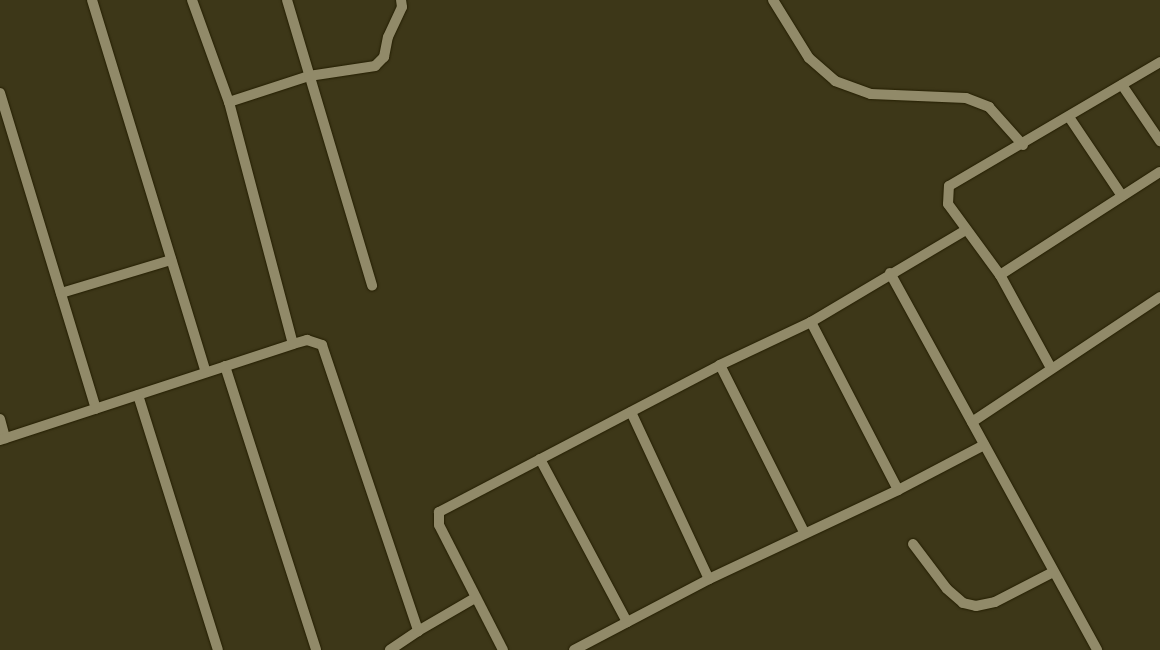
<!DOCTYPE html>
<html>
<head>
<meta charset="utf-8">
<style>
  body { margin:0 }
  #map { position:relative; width:1160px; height:650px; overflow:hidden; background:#3d3718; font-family:"Work Sans",sans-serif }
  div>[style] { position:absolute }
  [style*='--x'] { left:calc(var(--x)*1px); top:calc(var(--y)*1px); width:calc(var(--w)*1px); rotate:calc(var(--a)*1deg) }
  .roads { filter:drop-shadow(0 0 1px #241e00) drop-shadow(0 0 1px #241e00) }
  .minor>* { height:10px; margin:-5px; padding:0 5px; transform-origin:5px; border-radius:5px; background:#918a69 }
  span { translate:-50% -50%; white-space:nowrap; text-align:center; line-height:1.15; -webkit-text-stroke:3.5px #3d3718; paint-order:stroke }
</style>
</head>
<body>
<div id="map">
  <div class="roads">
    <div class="minor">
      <div style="--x:92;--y:0;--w:389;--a:73"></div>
      <div style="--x:192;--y:0;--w:109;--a:70.1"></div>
      <div style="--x:229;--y:102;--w:250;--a:75.2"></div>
      <div style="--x:287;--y:0;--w:298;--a:73.4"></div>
      <div style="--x:773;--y:0;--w:68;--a:58.2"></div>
      <div style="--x:809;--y:58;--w:35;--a:41"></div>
      <div style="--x:835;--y:81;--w:38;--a:20"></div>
      <div style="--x:871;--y:94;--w:95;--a:2.4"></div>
      <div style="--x:966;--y:98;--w:25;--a:21"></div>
      <div style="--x:989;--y:107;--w:51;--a:48.2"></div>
      <div style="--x:1122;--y:85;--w:68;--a:55.8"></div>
      <div style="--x:0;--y:93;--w:330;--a:73.1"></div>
      <div style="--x:229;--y:102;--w:84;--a:-18"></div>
      <div style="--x:309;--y:76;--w:67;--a:-8.6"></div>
      <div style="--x:375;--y:66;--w:13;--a:-45"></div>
      <div style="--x:384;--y:57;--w:20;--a:-79"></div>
      <div style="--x:388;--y:37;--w:33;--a:-65"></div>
      <div style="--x:402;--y:7;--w:7;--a:-98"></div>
      <div style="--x:1069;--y:117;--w:95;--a:56.1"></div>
      <div style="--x:890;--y:273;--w:430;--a:61.2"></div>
      <div style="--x:1000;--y:275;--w:190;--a:-32.8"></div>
      <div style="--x:61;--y:293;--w:115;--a:-16.7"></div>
      <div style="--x:811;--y:322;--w:189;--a:62.6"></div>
      <div style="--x:720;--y:365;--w:187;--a:63.3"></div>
      <div style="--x:225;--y:366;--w:298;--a:72.2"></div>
      <div style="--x:1051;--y:368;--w:106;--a:-118.7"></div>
      <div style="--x:1000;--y:275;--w:88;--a:-126.2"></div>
      <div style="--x:948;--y:204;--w:18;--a:-87"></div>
      <div style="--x:949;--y:186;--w:245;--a:-30.4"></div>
      <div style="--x:138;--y:395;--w:267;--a:72.6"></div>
      <div style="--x:631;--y:412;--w:184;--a:65"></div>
      <div style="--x:0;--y:419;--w:20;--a:75"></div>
      <div style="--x:972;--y:422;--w:226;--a:-33.6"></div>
      <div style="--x:0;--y:440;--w:308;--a:-18.1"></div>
      <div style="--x:293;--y:344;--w:15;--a:-16"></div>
      <div style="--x:307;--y:340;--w:16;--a:18"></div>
      <div style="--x:322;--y:345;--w:302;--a:71.4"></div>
      <div style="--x:418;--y:631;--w:34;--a:146"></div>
      <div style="--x:540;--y:459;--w:185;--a:61.9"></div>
      <div style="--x:913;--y:544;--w:56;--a:52.9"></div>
      <div style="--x:947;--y:589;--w:21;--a:41"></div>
      <div style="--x:963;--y:603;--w:13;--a:13"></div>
      <div style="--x:976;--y:606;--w:19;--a:-12"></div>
      <div style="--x:995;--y:602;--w:65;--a:-27.3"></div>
      <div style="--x:418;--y:631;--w:66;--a:-30.1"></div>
      <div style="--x:503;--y:650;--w:140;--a:-117.1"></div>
      <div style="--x:439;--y:525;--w:13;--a:-90"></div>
      <div style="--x:439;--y:512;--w:317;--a:-27.6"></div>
      <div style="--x:720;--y:365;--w:101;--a:-25.3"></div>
      <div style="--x:811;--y:322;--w:180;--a:-30.7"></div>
      <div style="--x:574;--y:650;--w:153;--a:-27.7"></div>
      <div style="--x:709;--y:579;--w:209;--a:-25.2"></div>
      <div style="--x:898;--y:490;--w:97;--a:-27.6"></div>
    </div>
  </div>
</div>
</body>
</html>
